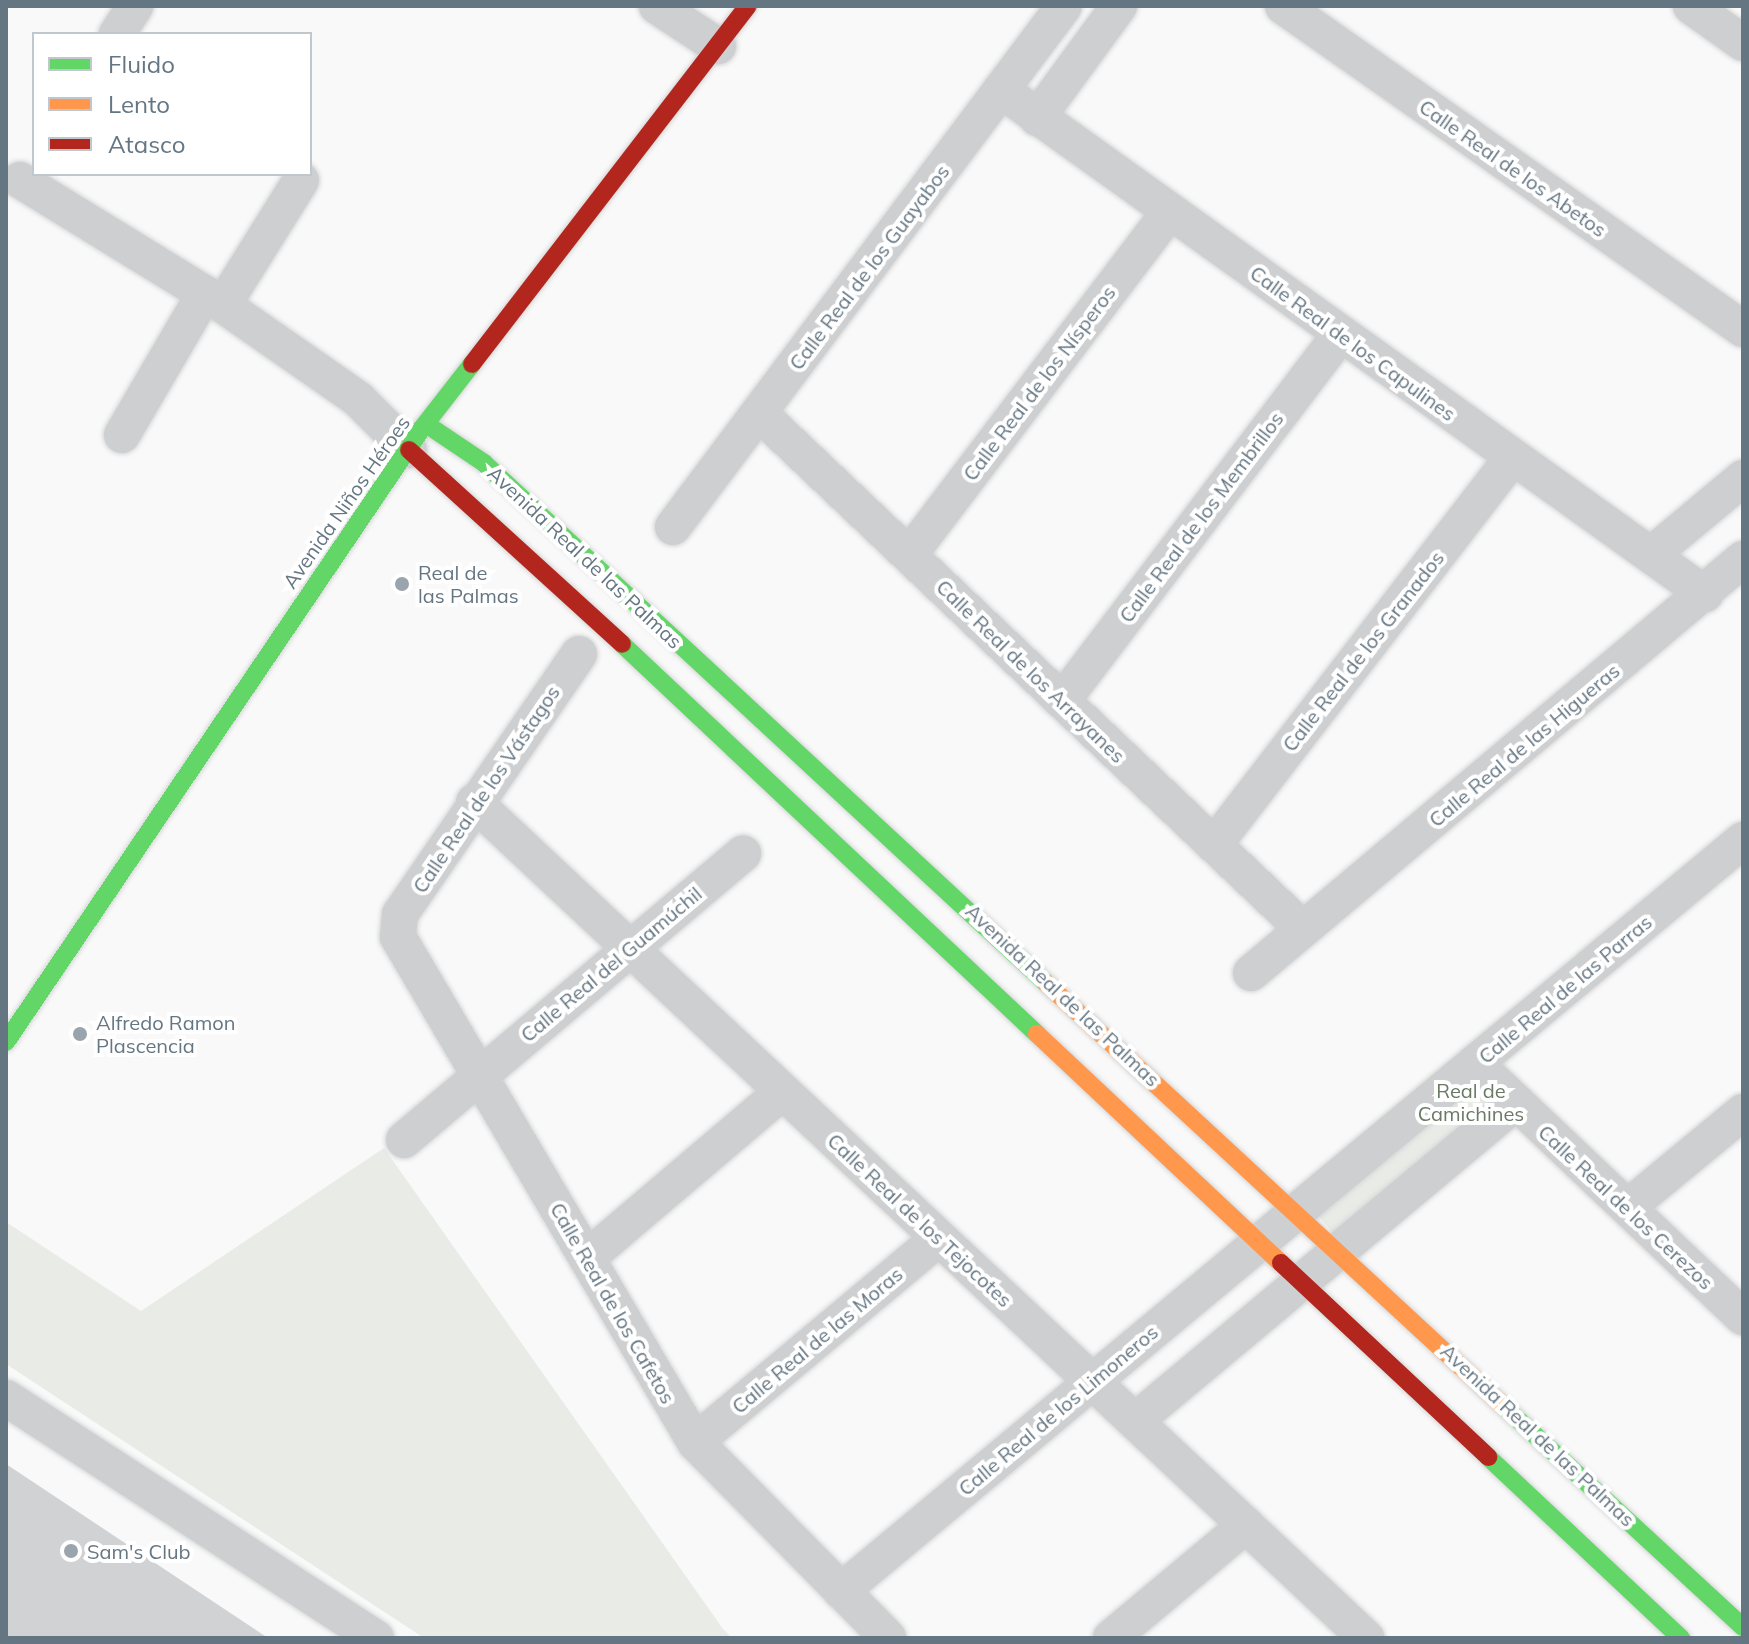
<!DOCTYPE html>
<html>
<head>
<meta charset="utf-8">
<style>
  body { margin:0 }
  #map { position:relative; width:1749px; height:1644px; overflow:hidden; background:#f9f9f9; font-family:Mulish,sans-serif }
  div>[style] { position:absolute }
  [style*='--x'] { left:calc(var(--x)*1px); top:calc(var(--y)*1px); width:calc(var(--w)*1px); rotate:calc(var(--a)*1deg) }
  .green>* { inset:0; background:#e8ebe6; transform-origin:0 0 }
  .building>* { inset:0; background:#d0d2d3 }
  .roads { filter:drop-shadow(0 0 2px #d5d6d7) drop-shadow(0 0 2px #d5d6d7) }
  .street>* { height:36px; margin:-18px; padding:0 18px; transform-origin:18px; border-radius:18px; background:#cecfd0 }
  .fast>* { height:18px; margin:-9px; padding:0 9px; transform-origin:9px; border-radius:9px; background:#63d668 }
  .slow>* { height:18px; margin:-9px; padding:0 9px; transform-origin:9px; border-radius:9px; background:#ff974d }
  .jam>* { height:18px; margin:-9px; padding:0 9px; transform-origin:9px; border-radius:9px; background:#b3261e }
  .dots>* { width:22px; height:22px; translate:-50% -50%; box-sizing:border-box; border:4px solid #fff; border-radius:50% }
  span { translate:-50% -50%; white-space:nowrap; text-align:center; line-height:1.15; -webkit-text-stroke:8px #fff; paint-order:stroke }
  .street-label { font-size:20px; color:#657683 }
  .poi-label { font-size:20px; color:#657683 }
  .left { translate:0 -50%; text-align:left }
  .park-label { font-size:20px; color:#687a64 }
  .frame { position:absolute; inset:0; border:8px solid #657683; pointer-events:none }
  .legend { position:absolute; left:32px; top:32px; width:280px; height:144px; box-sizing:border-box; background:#fff; border:2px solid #c1c8cd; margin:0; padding:10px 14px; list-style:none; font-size:24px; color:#657683 }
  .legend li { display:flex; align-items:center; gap:16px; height:40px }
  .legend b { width:40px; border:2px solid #c1c8cd }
</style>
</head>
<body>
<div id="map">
  <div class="green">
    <div style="left:1474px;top:1072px;width:43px;height:212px;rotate:49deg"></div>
    <div style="clip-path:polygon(384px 1148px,723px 1629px,732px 1638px,424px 1638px,6px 1364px,6px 1222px,141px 1311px)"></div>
  </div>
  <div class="building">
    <div style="clip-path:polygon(6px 1464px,268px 1638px,6px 1638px)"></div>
  </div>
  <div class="roads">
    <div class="street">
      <div style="--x:657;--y:6;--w:73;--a:33.3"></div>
      <div style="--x:1283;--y:6;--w:562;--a:35.08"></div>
      <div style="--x:1691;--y:6;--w:64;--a:35.4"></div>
      <div style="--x:117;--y:34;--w:33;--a:-57"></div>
      <div style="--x:1001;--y:90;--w:866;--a:35.6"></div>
      <div style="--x:1037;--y:118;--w:139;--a:-53.8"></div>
      <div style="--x:20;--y:180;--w:238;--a:31.6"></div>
      <div style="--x:223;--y:305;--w:165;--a:34.8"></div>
      <div style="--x:358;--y:399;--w:72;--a:45"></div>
      <div style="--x:223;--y:305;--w:147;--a:-58"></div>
      <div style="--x:759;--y:413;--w:750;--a:43.49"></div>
      <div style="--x:122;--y:435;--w:164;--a:-59.7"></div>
      <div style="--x:673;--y:527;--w:651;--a:-53.11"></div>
      <div style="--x:909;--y:555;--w:430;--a:-52.8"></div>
      <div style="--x:1651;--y:555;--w:120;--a:-39.9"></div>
      <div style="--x:579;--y:654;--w:316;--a:124.5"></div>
      <div style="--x:400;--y:914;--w:23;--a:95"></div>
      <div style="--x:398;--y:937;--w:586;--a:59.54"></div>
      <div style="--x:695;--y:1442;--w:275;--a:45.4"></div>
      <div style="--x:1062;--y:701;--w:461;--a:-52.8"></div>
      <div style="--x:474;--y:802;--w:1223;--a:43.14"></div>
      <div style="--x:1214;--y:845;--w:490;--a:-52.4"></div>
      <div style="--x:1251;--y:973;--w:643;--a:-40.08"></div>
      <div style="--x:1475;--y:1063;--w:369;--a:43.5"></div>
      <div style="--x:404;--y:1140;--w:444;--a:-40.2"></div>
      <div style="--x:1628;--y:1207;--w:149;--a:-39.6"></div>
      <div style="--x:587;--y:1258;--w:257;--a:-40.4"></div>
      <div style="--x:6;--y:1398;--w:441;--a:33"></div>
      <div style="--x:1135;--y:1421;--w:497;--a:-39.9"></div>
      <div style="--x:695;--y:1442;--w:318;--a:-39.9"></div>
      <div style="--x:841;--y:1591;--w:1174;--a:-39.78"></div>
      <div style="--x:1111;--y:1638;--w:176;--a:-39.9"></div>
    </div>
    <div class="fast">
      <div style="--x:426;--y:424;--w:70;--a:33.9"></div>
      <div style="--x:484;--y:463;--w:766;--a:42.78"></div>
      <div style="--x:622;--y:644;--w:569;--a:43.22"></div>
      <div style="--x:6;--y:1042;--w:743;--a:-55.86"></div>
      <div style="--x:423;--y:427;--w:80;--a:-52.1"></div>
      <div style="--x:1499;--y:1402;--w:332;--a:42.7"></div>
      <div style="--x:1488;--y:1457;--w:265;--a:43.2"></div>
    </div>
    <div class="slow">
      <div style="--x:1046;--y:983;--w:617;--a:42.77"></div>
      <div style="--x:1037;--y:1034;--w:335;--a:43.2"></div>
    </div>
    <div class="jam">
      <div style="--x:472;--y:364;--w:452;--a:-52.4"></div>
      <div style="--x:409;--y:450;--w:288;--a:42.3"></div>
      <div style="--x:1281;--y:1263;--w:284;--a:43.1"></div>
    </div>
  </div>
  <div class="dots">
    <div style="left:402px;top:584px;background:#99a4ac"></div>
    <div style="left:80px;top:1034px;background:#99a4ac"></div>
    <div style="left:71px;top:1551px;background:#99a4ac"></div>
  </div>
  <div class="street-label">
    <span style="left:1513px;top:168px;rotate:35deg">Calle Real de los Abetos</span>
    <span style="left:869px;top:267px;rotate:-53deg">Calle Real de los Guayabos</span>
    <span style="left:1353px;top:343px;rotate:36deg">Calle Real de los Capulines</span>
    <span style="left:1039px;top:383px;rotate:-53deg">Calle Real de los Nísperos</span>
    <span style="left:346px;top:502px;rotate:-55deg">Avenida Niños Héroes</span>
    <span style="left:1201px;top:517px;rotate:-53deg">Calle Real de los Membrillos</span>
    <span style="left:585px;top:557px;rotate:43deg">Avenida Real de las Palmas</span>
    <span style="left:1363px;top:651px;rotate:-52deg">Calle Real de los Granados</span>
    <span style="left:1031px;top:671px;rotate:44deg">Calle Real de los Arrayanes</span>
    <span style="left:1524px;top:745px;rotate:-40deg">Calle Real de las Higueras</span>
    <span style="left:486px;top:789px;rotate:-56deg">Calle Real de los Vástagos</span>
    <span style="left:611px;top:964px;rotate:-40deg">Calle Real del Guamúchil</span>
    <span style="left:1565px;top:989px;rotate:-40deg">Calle Real de las Parras</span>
    <span style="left:1063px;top:995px;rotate:43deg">Avenida Real de las Palmas</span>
    <span style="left:1626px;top:1207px;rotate:43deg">Calle Real de los Cerezos</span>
    <span style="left:920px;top:1220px;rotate:43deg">Calle Real de los Tejocotes</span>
    <span style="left:613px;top:1303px;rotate:60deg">Calle Real de los Cafetos</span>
    <span style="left:817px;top:1340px;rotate:-40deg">Calle Real de las Moras</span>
    <span style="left:1058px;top:1410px;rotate:-40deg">Calle Real de los Limoneros</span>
    <span style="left:1538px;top:1435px;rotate:43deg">Avenida Real de las Palmas</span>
  </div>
  <div class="poi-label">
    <span class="left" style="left:418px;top:584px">Real de<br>las Palmas</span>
    <span class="left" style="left:96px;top:1034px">Alfredo Ramon<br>Plascencia</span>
    <span class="left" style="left:87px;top:1551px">Sam's Club</span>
  </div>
  <div class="park-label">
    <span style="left:1471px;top:1102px">Real de<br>Camichines</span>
  </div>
  <div class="frame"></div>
  <ul class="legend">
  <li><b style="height:10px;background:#63d668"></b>Fluido</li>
  <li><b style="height:10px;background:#ff974d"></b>Lento</li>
  <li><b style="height:10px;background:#b3261e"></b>Atasco</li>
  </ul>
</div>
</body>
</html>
